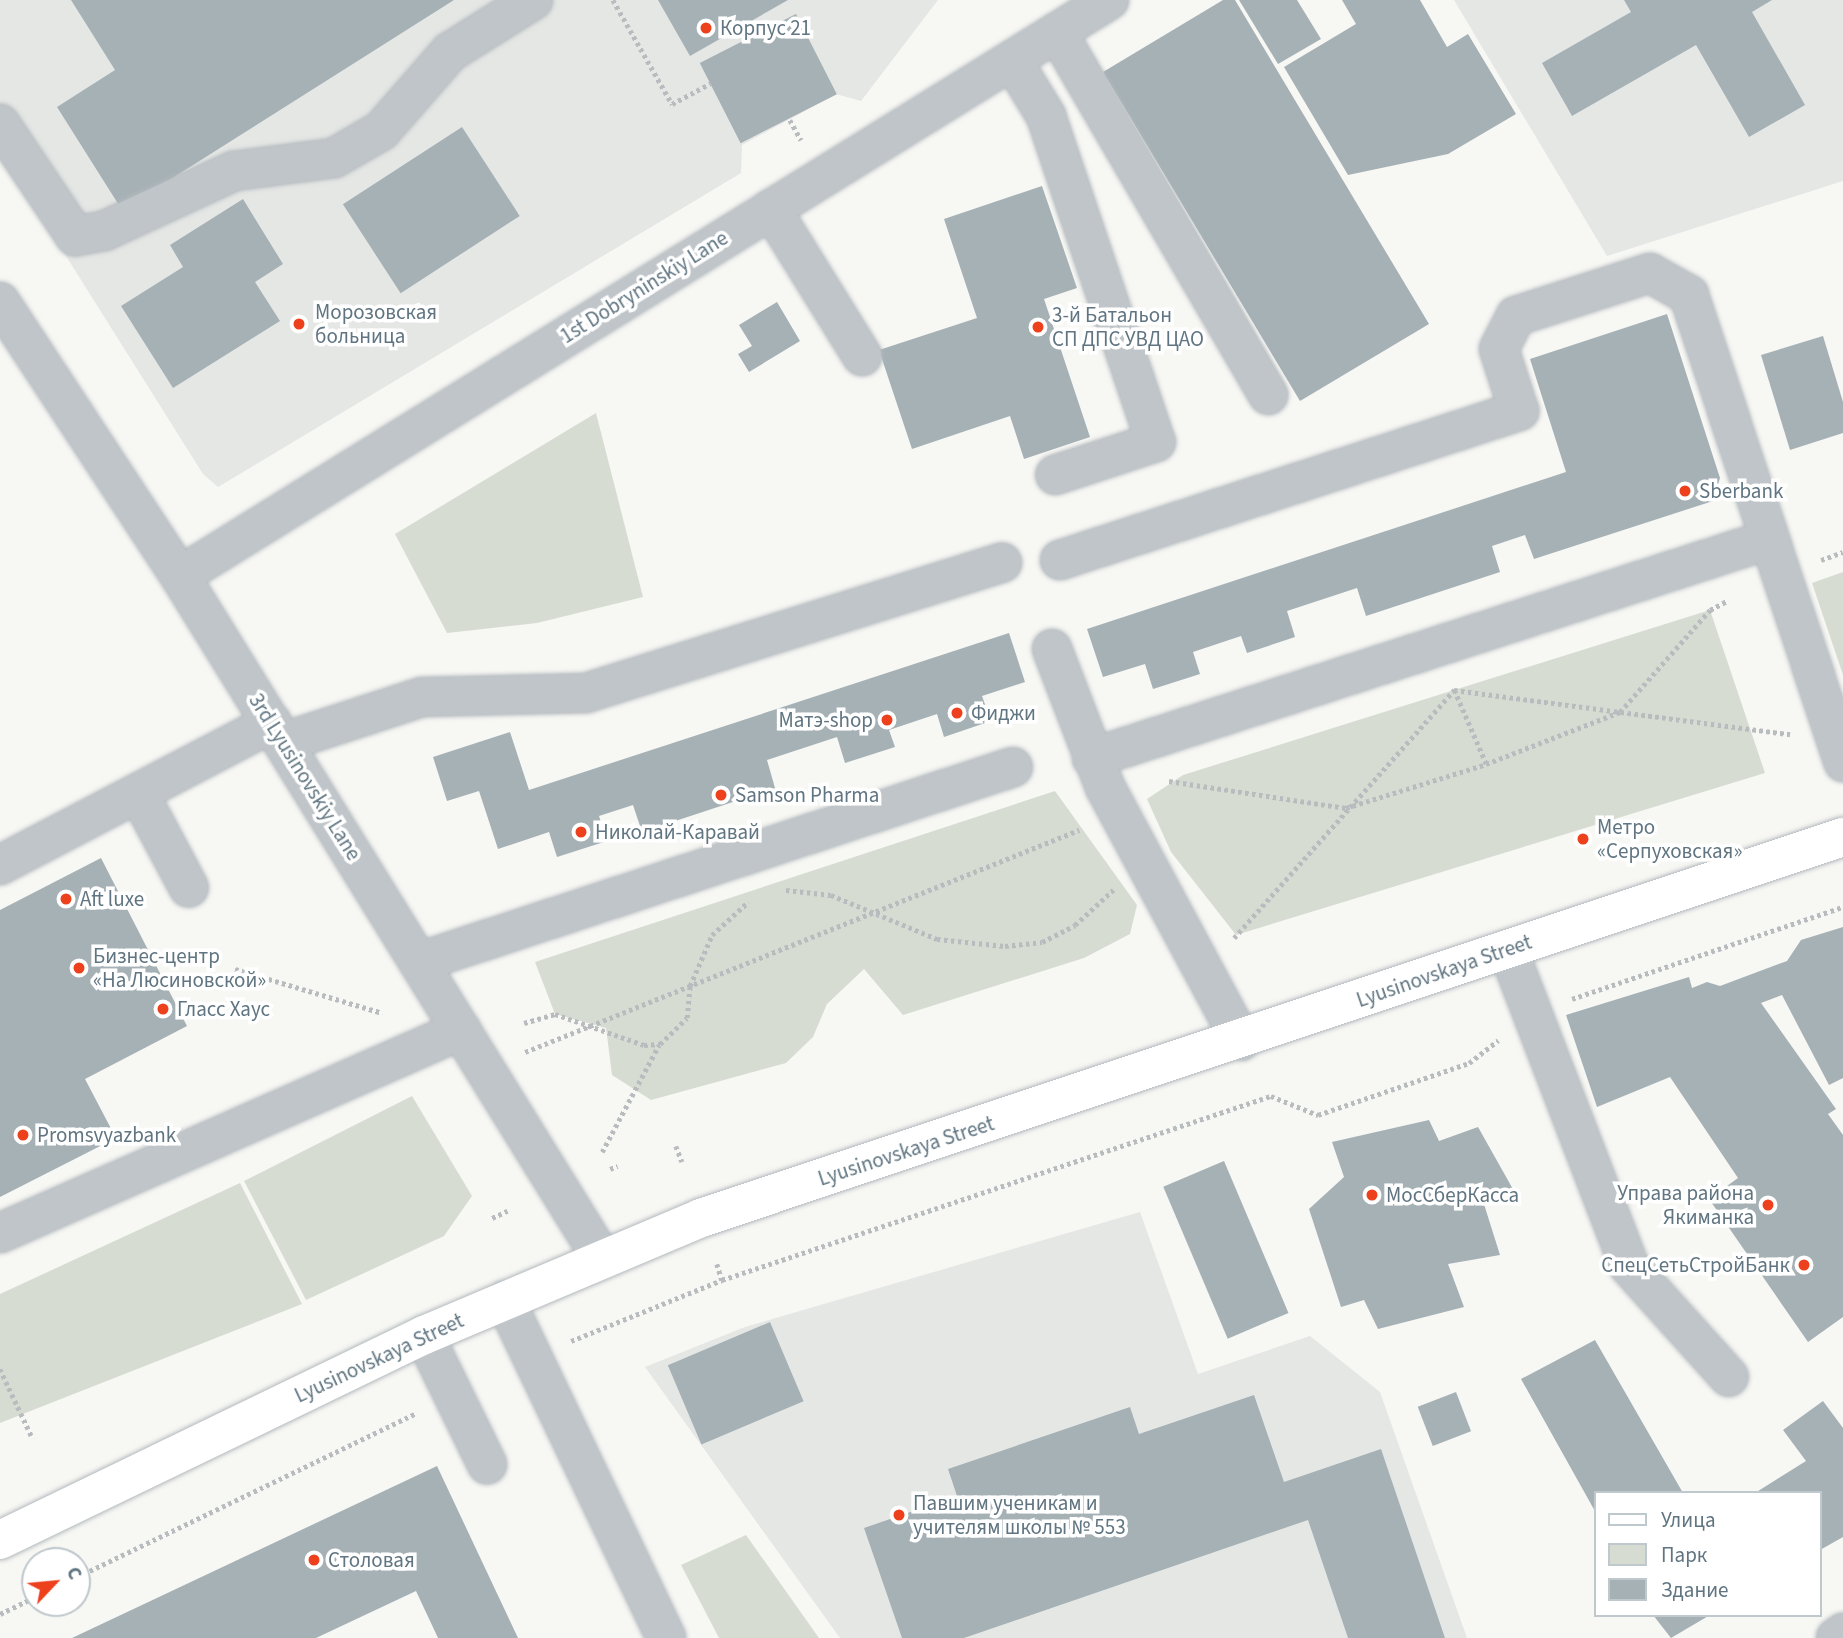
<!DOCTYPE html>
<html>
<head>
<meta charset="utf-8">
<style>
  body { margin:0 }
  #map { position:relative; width:1843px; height:1638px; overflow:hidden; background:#f7f7f4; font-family:"Source Sans 3",sans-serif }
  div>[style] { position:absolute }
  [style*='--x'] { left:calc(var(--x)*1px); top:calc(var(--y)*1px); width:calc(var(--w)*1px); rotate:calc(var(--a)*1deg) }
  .built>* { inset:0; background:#e5e7e5 }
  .green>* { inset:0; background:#d7dcd3 }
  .building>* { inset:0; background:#a6b1b6; transform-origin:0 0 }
  .path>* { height:4.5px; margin-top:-2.25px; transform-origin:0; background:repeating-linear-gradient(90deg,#b8bcbf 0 3.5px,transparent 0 7px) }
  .roads { filter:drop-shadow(0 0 2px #b3b9bd) drop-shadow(0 0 2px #b3b9bd) }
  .minor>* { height:38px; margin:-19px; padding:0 19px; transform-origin:19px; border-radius:19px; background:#c0c5c9 }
  .major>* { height:38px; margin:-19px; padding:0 19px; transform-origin:19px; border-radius:19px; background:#fff }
  .dots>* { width:19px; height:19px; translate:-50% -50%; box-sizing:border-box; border:4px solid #fff; border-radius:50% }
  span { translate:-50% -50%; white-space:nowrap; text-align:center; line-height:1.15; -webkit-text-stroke:7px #fff; paint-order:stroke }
  .poi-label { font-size:21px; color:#607581 }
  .left { translate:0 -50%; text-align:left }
  .right { translate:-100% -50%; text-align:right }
  .street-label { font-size:21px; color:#607581 }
  .legend { position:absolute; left:1594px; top:1491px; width:228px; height:126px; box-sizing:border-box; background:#fff; border:2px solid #bfc8cd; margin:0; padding:9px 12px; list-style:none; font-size:21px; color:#607581 }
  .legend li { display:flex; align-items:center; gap:14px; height:35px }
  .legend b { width:35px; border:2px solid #bfc8cd }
  .north { position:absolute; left:21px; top:1547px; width:70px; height:70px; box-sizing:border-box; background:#fff; border:2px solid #bfc8cd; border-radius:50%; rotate:64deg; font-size:19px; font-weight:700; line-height:28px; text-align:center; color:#607581 }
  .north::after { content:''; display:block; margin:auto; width:24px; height:32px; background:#ed411e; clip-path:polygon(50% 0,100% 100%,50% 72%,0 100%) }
</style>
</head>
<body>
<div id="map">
  <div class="built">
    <div style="clip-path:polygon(0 0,938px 0,861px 101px,836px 94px,742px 145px,741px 173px,218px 487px,203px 474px,0 151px)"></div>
    <div style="clip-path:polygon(1454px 0,1843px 0,1843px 181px,1607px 256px)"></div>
    <div style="clip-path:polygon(1140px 1212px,1198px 1374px,1310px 1336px,1380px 1392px,1467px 1638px,840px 1638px,645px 1367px,745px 1327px)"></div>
  </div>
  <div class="green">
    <div style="clip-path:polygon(596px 413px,643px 597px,537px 623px,447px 633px,395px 534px)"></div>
    <div style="clip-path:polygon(1843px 572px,1843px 675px,1812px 583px)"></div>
    <div style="clip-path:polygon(1710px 610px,1765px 773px,1236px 935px,1171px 852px,1147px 799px,1183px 775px)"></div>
    <div style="clip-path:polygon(1055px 791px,1137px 905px,1130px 934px,1084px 958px,903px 1015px,864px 969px,827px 1004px,813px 1037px,786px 1063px,651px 1100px,612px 1075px,606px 1028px,555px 1014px,535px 962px)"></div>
    <div style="clip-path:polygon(412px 1096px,472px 1196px,444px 1236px,306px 1300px,244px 1181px)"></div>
    <div style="clip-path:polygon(240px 1183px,302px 1304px,0 1423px,0 1294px)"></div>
    <div style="clip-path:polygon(746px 1535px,819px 1638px,719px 1638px,681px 1565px)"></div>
  </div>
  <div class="building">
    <div style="clip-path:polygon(71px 0,454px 0,122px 210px,57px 107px,115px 70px)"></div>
    <div style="clip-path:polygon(658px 0,788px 0,690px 56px)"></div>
    <div style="clip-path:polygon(1223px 0,1235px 0,1429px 324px,1300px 401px,1103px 72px)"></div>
    <div style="clip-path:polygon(1239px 0,1297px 0,1321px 39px,1278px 64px)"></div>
    <div style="clip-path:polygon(1342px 0,1420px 0,1447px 47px,1468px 34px,1516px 114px,1448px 154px,1348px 175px,1284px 67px,1356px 24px)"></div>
    <div style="clip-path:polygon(1624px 0,1772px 0,1752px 12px,1805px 105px,1749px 137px,1696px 45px,1572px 116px,1542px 63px,1631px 12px)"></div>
    <div style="left:796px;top:14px;width:90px;height:108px;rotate:63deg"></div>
    <div style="left:462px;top:127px;width:106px;height:142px;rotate:57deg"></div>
    <div style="clip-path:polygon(1042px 186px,1077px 288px,1044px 299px,1090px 437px,1024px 459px,1010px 416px,912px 449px,879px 350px,977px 318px,944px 219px)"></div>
    <div style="clip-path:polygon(243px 199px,283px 264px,255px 282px,280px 321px,173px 388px,121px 306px,183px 267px,170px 245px)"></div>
    <div style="clip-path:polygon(777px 302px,800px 341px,749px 372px,738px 354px,752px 346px,739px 325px)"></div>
    <div style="clip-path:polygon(1667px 314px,1720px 478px,1713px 501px,1534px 559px,1525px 535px,1492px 546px,1500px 572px,1366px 616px,1357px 588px,1287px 611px,1295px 637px,1247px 653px,1241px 636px,1193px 652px,1200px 674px,1153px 689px,1145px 664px,1103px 677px,1087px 629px,1566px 472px,1530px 359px)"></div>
    <div style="clip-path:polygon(1823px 336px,1843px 402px,1843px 433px,1790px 450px,1761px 355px)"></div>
    <div style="clip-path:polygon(1009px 633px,1025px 682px,982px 696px,991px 721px,944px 737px,937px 714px,889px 730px,895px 747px,845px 763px,837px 737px,767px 760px,775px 788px,642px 832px,633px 805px,599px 816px,607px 841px,557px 857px,549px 832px,498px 849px,479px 791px,447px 801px,433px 757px,510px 732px,529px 790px)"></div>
    <div style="clip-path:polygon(101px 858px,187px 1026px,85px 1079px,116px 1138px,0 1197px,0 910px)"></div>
    <div style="clip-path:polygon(1843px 927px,1843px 1078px,1829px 1085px,1782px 995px,1761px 1003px,1836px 1109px,1828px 1114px,1843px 1135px,1843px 1317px,1808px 1342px,1709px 1199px,1738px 1178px,1670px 1077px,1597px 1107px,1566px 1015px,1689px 977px,1692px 988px,1707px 982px,1720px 986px,1787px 961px,1801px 940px)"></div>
    <div style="clip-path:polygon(1429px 1120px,1439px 1141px,1478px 1127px,1514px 1191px,1483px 1201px,1500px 1255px,1448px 1264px,1464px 1307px,1378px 1329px,1364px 1300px,1341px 1307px,1309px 1209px,1344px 1177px,1332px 1142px)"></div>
    <div style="left:1224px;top:1161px;width:165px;height:66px;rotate:67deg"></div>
    <div style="left:770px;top:1322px;width:86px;height:111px;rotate:67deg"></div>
    <div style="clip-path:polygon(1595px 1340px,1683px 1493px,1596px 1493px,1596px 1513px,1521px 1379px)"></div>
    <div style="left:1456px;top:1392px;width:42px;height:41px;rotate:69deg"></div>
    <div style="clip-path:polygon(1254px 1395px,1284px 1482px,1381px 1449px,1445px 1638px,1348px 1638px,1308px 1520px,964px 1638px,902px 1638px,864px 1528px,957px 1496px,948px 1469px,1130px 1407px,1139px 1434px)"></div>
    <div style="clip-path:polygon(1823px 1401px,1843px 1428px,1843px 1537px,1820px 1550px,1820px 1493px,1755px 1493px,1806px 1461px,1783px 1430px)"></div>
    <div style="clip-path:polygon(437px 1466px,518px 1638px,438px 1638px,416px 1591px,316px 1638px,72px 1638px)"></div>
    <div style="clip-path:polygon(1653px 1615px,1710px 1615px,1671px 1638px)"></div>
  </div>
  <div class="path">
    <div style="--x:613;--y:0;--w:120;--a:60.4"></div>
    <div style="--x:672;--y:104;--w:44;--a:-28.3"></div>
    <div style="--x:790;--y:120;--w:23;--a:61"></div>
    <div style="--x:1821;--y:560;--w:23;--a:-20"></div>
    <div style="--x:1486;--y:764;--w:81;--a:-113.4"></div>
    <div style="--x:1454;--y:690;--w:339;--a:7.5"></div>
    <div style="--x:1169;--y:781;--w:179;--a:8.7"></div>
    <div style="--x:1346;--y:808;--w:147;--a:-17.4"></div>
    <div style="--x:1486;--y:764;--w:144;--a:-21.2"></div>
    <div style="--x:1620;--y:712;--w:136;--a:-48.6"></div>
    <div style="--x:1710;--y:610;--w:19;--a:-28"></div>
    <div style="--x:786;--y:890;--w:45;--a:6.3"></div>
    <div style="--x:831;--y:895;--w:115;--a:22.5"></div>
    <div style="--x:937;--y:939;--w:68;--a:5.9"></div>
    <div style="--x:1005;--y:946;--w:37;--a:-6"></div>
    <div style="--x:1042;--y:942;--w:37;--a:-27"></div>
    <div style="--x:1075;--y:925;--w:52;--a:-42.6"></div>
    <div style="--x:1234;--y:938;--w:332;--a:-48.4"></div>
    <div style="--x:235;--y:969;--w:154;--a:16.6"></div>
    <div style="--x:1572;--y:999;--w:286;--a:-18.8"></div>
    <div style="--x:524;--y:1023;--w:32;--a:-16"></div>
    <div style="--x:555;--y:1014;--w:94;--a:19.2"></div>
    <div style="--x:644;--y:1045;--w:16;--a:-4"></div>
    <div style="--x:660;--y:1044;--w:37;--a:-44"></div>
    <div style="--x:687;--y:1018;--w:32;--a:-85"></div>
    <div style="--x:690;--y:986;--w:56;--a:-66.7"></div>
    <div style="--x:712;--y:935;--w:49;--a:-42.5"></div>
    <div style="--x:525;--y:1052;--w:597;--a:-21.84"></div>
    <div style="--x:676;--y:1146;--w:17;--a:69"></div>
    <div style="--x:602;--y:1152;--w:121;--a:-62"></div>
    <div style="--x:610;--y:1169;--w:8;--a:-23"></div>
    <div style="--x:492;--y:1218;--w:17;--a:-25"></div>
    <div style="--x:717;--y:1264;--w:17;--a:73"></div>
    <div style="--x:722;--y:1280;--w:579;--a:-18.53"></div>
    <div style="--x:1271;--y:1096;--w:51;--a:22"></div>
    <div style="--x:1318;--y:1115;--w:160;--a:-19"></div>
    <div style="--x:1469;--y:1063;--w:37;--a:-38"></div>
    <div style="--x:571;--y:1341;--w:163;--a:-22"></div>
    <div style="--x:0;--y:1369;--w:77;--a:64.8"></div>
    <div style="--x:77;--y:1577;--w:377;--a:-25.8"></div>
    <div style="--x:0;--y:1614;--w:39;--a:-26"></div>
  </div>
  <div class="roads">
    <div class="minor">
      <div style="--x:1057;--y:32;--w:420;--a:59.8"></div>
      <div style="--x:1012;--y:60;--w:66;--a:58.7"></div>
      <div style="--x:1046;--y:116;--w:344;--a:71.4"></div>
      <div style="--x:1156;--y:442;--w:106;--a:161.9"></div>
      <div style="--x:0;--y:124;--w:135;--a:56.2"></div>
      <div style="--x:75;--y:236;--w:29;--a:-10"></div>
      <div style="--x:104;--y:231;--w:143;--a:-24.8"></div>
      <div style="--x:234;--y:171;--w:101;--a:-7.4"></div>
      <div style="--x:334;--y:158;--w:54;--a:-29.9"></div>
      <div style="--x:381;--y:131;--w:105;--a:-48.9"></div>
      <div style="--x:450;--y:52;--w:98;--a:-32.1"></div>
      <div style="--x:771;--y:209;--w:173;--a:58.2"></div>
      <div style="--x:0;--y:302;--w:328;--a:56.7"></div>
      <div style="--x:180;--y:576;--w:801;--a:58.28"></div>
      <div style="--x:1060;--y:560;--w:483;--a:-18"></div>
      <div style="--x:1519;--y:411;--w:65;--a:-107.9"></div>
      <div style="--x:1499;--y:349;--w:37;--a:-63"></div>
      <div style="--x:1516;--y:316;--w:141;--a:-17.8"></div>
      <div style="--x:1650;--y:273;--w:45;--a:29.4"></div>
      <div style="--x:1689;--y:295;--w:492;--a:71.7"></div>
      <div style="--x:180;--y:576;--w:1093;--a:-31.8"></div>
      <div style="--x:1052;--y:649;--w:148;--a:69"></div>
      <div style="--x:1105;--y:787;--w:288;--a:61.8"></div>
      <div style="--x:284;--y:742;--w:145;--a:-18.1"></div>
      <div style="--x:422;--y:697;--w:164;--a:-1.4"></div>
      <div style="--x:586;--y:693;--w:436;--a:-17.4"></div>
      <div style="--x:1092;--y:758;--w:712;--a:-17.9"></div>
      <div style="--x:139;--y:794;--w:106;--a:62"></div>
      <div style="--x:0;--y:865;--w:307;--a:-27.6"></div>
      <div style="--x:1508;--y:950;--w:338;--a:69"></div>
      <div style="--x:1629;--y:1266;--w:149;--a:48"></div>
      <div style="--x:419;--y:962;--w:625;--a:-18.17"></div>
      <div style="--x:0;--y:1233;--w:504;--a:-23.77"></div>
      <div style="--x:505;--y:1300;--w:374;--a:64.5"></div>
      <div style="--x:424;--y:1335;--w:144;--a:64"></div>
      <div style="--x:1836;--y:1638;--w:9;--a:-36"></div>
    </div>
    <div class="major">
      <div style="--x:0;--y:1540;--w:471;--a:-25.8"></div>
      <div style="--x:424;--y:1335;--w:301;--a:-22.9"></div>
      <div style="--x:701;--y:1218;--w:1204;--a:-18.45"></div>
    </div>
  </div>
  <div class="dots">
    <div style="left:706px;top:28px;background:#ed411e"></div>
    <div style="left:299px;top:324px;background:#ed411e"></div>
    <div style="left:1038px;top:327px;background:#ed411e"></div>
    <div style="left:1685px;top:491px;background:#ed411e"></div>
    <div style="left:957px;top:713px;background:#ed411e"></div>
    <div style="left:887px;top:720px;background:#ed411e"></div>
    <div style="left:721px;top:795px;background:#ed411e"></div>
    <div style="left:581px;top:832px;background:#ed411e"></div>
    <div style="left:1583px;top:839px;background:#ed411e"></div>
    <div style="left:66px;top:899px;background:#ed411e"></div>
    <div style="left:79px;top:968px;background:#ed411e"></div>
    <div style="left:163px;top:1009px;background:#ed411e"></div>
    <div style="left:23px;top:1135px;background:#ed411e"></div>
    <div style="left:1372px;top:1195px;background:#ed411e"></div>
    <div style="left:1768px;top:1205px;background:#ed411e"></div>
    <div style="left:1804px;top:1265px;background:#ed411e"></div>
    <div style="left:899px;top:1515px;background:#ed411e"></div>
    <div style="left:314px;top:1560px;background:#ed411e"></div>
  </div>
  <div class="poi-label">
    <span class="left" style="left:720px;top:28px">Корпус 21</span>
    <span class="left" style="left:315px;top:324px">Морозовская<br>больница</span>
    <span class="left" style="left:1052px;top:327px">3-й Батальон<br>СП ДПС УВД ЦАО</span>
    <span class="left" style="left:1699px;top:491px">Sberbank</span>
    <span class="left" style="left:971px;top:713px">Фиджи</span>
    <span class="right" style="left:873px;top:720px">Матэ-shop</span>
    <span class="left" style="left:735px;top:795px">Samson Pharma</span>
    <span class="left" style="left:1597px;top:839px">Метро<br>«Серпуховская»</span>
    <span class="left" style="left:595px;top:832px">Николай-Каравай</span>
    <span class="left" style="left:80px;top:899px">Aft luxe</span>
    <span class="left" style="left:93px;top:968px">Бизнес-центр<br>«На Люсиновской»</span>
    <span class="left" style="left:177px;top:1009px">Гласс Хаус</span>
    <span class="left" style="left:37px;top:1135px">Promsvyazbank</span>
    <span class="right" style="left:1754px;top:1205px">Управа района<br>Якиманка</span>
    <span class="left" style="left:1386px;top:1195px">МосСберКасса</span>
    <span class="right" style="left:1790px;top:1265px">СпецСетьСтройБанк</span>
    <span class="left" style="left:913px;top:1515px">Павшим ученикам и<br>учителям школы № 553</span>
    <span class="left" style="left:328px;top:1560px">Столовая</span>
  </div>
  <div class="street-label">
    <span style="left:644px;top:287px;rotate:-32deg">1st Dobryninskiy Lane</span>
    <span style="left:305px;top:777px;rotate:58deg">3rd Lyusinovskiy Lane</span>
    <span style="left:1444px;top:971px;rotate:-19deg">Lyusinovskaya Street</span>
    <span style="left:906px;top:1151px;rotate:-18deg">Lyusinovskaya Street</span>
    <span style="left:379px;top:1358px;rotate:-25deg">Lyusinovskaya Street</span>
  </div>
  <ul class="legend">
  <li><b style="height:9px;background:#fff"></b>Улица</li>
  <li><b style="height:19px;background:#d7dcd3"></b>Парк</li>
  <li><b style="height:19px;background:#a6b1b6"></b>Здание</li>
  </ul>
  <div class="north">С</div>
</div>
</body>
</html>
